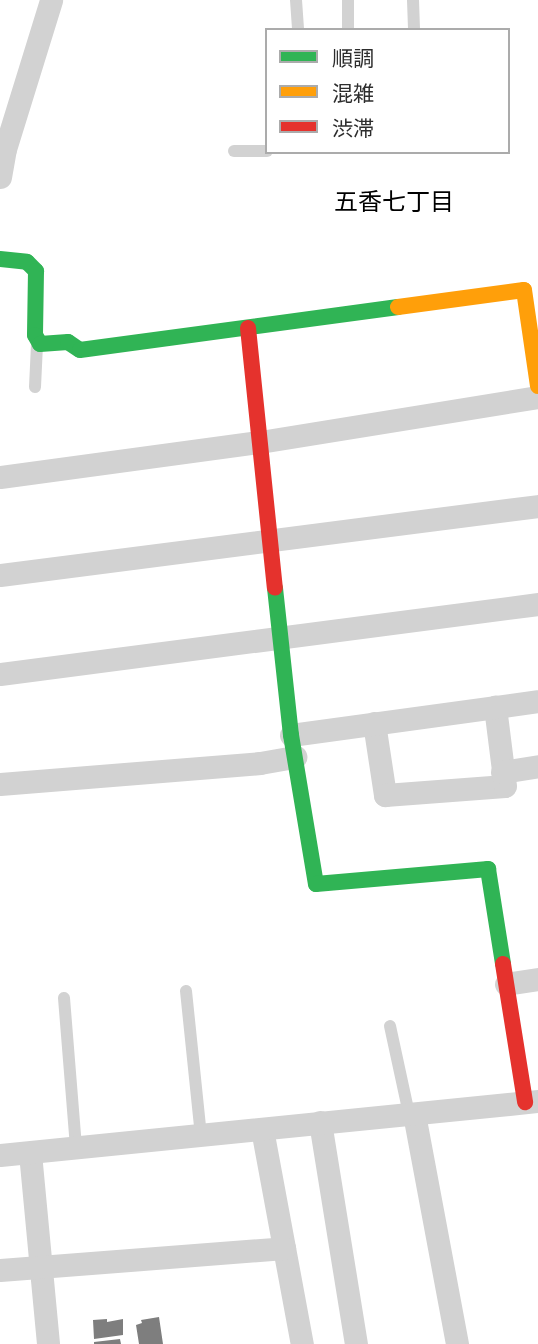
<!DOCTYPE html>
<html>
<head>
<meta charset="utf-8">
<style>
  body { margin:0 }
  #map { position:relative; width:538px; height:1344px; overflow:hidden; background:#fff; font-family:"Golos Text","Noto Sans JP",sans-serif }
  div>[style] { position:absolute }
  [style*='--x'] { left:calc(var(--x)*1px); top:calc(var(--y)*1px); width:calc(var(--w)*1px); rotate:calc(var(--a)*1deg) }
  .building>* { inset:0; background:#7e7e7e }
  .lane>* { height:12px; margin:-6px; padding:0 6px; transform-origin:6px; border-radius:6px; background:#d2d2d2 }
  .street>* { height:23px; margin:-11.5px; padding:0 11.5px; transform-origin:11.5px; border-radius:11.5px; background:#d2d2d2 }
  .fast>* { height:16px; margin:-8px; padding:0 8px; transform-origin:8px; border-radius:8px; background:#30b455 }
  .slow>* { height:16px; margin:-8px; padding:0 8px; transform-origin:8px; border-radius:8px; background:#ff9f0a }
  .jam>* { height:16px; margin:-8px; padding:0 8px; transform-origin:8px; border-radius:8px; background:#e5322d }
  span { translate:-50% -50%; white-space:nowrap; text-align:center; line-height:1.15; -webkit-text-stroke:7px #fff; paint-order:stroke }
  .neighbourhood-label { font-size:24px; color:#000 }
  .legend { position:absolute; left:265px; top:28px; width:245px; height:126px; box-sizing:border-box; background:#fff; border:2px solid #ababab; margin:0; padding:9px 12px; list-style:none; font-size:21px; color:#2d2d2d }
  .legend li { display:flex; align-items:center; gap:14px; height:35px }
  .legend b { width:35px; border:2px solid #ababab }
</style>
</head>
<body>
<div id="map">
  <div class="building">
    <div style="clip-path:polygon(159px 1317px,163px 1344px,139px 1344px,136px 1325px,142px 1323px,141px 1320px)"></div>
    <div style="clip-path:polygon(107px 1319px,107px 1322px,123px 1319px,123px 1335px,94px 1339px,93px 1320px)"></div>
    <div style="clip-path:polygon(120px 1339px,121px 1344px,94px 1344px,94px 1342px)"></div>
  </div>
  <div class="lane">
    <div style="--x:296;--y:0;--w:30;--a:86"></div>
    <div style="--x:348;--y:0;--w:30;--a:90"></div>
    <div style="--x:413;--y:0;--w:30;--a:88"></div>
    <div style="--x:234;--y:151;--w:33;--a:0"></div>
    <div style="--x:35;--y:387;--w:42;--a:-87.3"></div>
    <div style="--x:186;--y:991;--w:146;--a:84.1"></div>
    <div style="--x:64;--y:998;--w:150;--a:85.4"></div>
    <div style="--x:390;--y:1026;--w:90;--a:77.8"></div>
  </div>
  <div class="street">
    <div style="--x:0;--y:177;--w:28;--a:-80"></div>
    <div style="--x:5;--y:149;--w:156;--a:-72.8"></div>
    <div style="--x:0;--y:477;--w:262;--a:-7.7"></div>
    <div style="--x:260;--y:442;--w:282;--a:-9.2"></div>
    <div style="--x:0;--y:575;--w:542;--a:-7.31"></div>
    <div style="--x:0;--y:674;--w:543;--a:-7.41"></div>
    <div style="--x:374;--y:723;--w:73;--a:81.3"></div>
    <div style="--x:385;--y:795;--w:120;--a:-4.3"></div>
    <div style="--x:505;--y:786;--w:80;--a:-97.2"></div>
    <div style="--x:291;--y:735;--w:249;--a:-7.8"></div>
    <div style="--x:502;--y:772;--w:36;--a:-9"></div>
    <div style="--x:0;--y:784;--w:261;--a:-4.6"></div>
    <div style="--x:260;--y:763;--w:36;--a:-10"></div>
    <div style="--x:506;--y:984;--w:32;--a:-9"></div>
    <div style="--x:414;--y:1114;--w:234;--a:79.4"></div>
    <div style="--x:320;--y:1122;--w:225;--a:80.8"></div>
    <div style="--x:262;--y:1129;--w:219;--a:79.5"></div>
    <div style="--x:30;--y:1153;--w:192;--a:84.6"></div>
    <div style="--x:0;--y:1155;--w:541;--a:-5.73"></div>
    <div style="--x:0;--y:1270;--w:285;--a:-4.4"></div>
  </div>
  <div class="fast">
    <div style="--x:0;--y:259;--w:27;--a:6"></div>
    <div style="--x:27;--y:262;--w:13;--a:45"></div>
    <div style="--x:36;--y:271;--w:64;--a:90.9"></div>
    <div style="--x:35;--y:335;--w:10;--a:61"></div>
    <div style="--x:40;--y:344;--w:28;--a:-4"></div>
    <div style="--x:68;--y:342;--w:14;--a:34"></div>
    <div style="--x:80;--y:350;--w:321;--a:-7.7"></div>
    <div style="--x:275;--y:588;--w:148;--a:83.8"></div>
    <div style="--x:291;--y:735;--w:151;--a:80.5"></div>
    <div style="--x:316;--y:884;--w:173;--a:-5"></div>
    <div style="--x:488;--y:869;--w:96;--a:81"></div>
  </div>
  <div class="slow">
    <div style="--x:398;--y:307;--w:127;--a:-7.7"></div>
    <div style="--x:524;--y:290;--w:97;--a:81.7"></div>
  </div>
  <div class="jam">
    <div style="--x:248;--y:328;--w:261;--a:84.1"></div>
    <div style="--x:503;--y:964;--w:140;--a:80.9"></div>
  </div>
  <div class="neighbourhood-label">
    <span style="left:394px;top:201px">五香七丁目</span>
  </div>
  <ul class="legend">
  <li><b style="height:9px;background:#30b455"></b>順調</li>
  <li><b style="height:9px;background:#ff9f0a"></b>混雑</li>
  <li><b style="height:9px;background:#e5322d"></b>渋滞</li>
  </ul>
</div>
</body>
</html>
